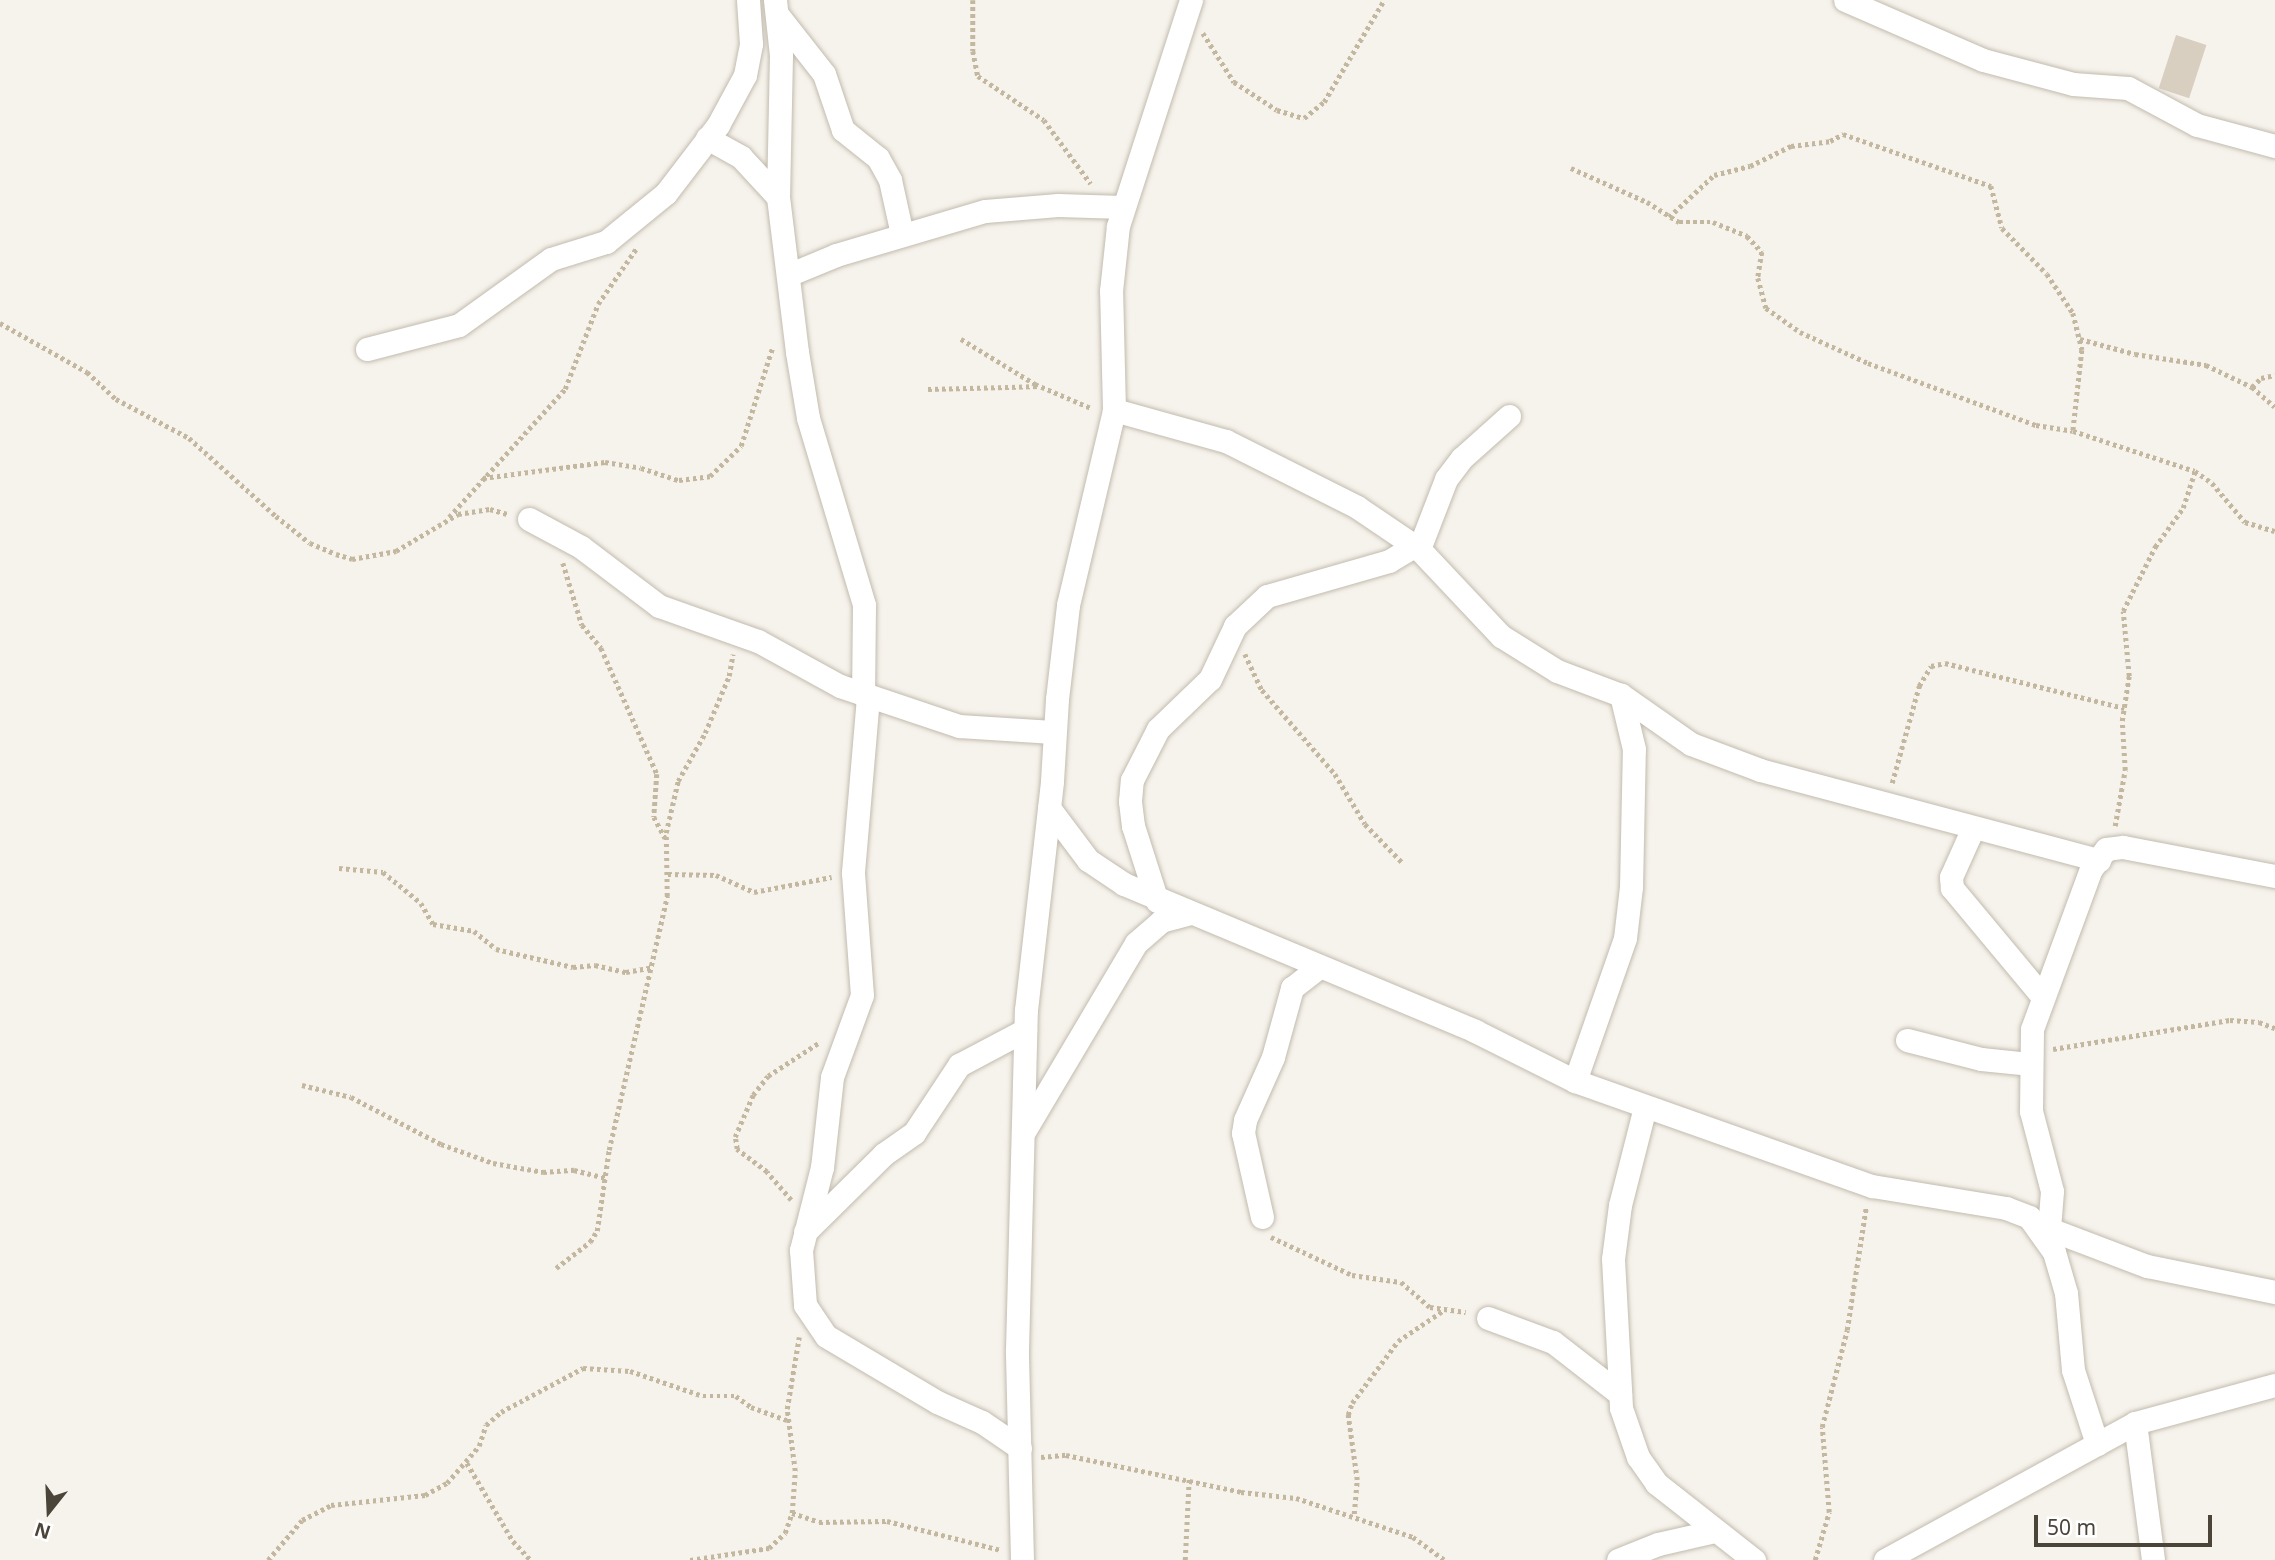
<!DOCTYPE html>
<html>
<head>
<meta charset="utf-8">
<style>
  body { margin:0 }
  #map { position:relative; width:2275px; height:1560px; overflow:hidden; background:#f6f3ec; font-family:"Noto Sans",sans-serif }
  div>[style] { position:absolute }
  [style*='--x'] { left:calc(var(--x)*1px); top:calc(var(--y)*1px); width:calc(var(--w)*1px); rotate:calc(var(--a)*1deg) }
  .building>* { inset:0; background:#d8cfc1; transform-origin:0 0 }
  .path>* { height:4.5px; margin-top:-2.25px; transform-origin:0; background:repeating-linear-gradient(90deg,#c4b79f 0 3.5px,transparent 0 7px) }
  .roads { filter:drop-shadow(0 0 2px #c2bbae) drop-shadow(0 0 2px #c2bbae) }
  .street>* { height:23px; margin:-11.5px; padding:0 11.5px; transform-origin:11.5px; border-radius:11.5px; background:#fff }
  span { translate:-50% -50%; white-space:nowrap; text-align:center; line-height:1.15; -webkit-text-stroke:5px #fff; paint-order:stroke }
  .north { position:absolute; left:14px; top:1476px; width:70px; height:70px; -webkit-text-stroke:5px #fff; paint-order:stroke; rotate:198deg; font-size:19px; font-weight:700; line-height:28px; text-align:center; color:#4b4439 }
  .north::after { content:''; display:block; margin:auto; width:24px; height:32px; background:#4b4439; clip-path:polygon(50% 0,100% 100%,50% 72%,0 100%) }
  .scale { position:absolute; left:2034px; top:1515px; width:178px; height:32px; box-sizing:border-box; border:4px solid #4b4439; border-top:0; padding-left:9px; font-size:21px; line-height:24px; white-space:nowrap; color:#4b4439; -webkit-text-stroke:5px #fff; paint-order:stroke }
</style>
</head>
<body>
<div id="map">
  <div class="building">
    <div style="left:2176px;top:35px;width:32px;height:56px;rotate:18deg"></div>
  </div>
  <div class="path">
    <div style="--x:973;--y:0;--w:51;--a:90"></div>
    <div style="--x:973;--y:51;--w:25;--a:79"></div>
    <div style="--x:978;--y:76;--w:79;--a:33.7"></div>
    <div style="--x:1044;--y:120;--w:79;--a:53.7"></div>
    <div style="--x:1203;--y:33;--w:58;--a:57.7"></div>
    <div style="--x:1234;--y:82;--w:51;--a:33.1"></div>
    <div style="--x:1277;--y:110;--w:28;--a:17"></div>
    <div style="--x:1304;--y:118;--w:26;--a:-39"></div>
    <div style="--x:1324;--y:102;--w:118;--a:-59.5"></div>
    <div style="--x:1571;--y:168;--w:83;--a:24.1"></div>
    <div style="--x:1647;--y:202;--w:38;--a:32"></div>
    <div style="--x:1679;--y:222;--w:34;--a:0"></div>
    <div style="--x:1713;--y:222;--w:37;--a:22"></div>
    <div style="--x:1747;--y:236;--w:22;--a:47"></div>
    <div style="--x:1762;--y:252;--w:26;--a:99"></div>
    <div style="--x:1758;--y:278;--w:31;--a:75"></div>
    <div style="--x:1766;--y:308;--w:42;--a:35.2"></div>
    <div style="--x:1800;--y:332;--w:75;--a:24.5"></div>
    <div style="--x:1868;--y:363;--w:179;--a:20.3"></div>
    <div style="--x:2036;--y:425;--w:37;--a:9"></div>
    <div style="--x:2073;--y:431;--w:128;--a:18.2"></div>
    <div style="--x:2195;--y:471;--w:21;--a:35"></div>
    <div style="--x:2212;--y:483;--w:51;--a:49.8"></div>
    <div style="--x:2245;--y:522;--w:31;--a:17"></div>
    <div style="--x:1669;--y:217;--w:62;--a:-43"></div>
    <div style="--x:1714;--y:175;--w:37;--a:-14"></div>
    <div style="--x:1750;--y:166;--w:46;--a:-26"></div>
    <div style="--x:1791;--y:146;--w:39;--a:-7"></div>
    <div style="--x:1830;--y:141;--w:15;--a:-28"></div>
    <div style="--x:1843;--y:134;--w:157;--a:19.4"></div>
    <div style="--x:1991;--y:186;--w:43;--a:75.3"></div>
    <div style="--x:2002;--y:228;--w:64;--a:45.6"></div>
    <div style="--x:2047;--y:274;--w:47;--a:56.3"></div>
    <div style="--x:2073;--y:313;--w:38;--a:76"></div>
    <div style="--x:2082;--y:350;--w:81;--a:96.3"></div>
    <div style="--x:0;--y:323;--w:100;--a:29.4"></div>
    <div style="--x:87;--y:372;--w:40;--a:43"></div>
    <div style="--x:116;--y:399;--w:83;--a:28.1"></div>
    <div style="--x:189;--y:438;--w:117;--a:41.9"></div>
    <div style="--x:276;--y:516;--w:43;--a:38.5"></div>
    <div style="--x:310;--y:543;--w:28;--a:23"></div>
    <div style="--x:336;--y:554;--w:17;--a:17"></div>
    <div style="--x:352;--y:559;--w:45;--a:-10.3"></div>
    <div style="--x:396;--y:551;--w:72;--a:-30.8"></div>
    <div style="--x:458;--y:514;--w:32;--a:-9"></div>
    <div style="--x:490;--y:509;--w:19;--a:16"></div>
    <div style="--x:961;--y:339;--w:87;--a:31.3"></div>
    <div style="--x:1035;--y:384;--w:61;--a:23.2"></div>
    <div style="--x:2080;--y:339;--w:57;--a:15.3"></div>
    <div style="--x:2135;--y:354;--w:72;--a:8.8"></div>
    <div style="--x:2206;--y:365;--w:51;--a:25.6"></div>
    <div style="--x:2252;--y:387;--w:30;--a:41"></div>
    <div style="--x:2252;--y:387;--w:13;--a:-45"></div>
    <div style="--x:2261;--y:378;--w:14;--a:-12"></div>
    <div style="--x:928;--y:389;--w:111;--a:-1.5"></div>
    <div style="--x:483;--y:478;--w:123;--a:-7.5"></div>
    <div style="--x:605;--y:462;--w:36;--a:9"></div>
    <div style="--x:641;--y:468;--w:40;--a:18"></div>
    <div style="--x:679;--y:480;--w:31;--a:-7"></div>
    <div style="--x:710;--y:476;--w:43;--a:-44.1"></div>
    <div style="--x:741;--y:446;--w:102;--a:-72.3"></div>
    <div style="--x:449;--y:517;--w:173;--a:-47.8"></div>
    <div style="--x:565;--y:389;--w:91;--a:-68.8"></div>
    <div style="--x:598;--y:304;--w:67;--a:-55.4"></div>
    <div style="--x:563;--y:563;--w:65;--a:73"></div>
    <div style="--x:582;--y:625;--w:30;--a:50"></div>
    <div style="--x:601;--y:648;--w:138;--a:66"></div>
    <div style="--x:657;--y:774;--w:43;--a:94"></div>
    <div style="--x:654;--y:817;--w:24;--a:62"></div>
    <div style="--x:1245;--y:654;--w:40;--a:65"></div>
    <div style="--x:1262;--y:690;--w:111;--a:49"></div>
    <div style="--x:1335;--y:774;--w:58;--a:59"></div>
    <div style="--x:1365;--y:824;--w:53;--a:45.8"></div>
    <div style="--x:1892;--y:783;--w:101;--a:-74.4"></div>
    <div style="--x:1919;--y:686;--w:23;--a:-59"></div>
    <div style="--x:1931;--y:666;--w:14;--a:-12"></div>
    <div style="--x:1945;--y:663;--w:185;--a:14.1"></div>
    <div style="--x:2115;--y:826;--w:57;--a:-79.9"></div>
    <div style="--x:2125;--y:770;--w:49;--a:-93.5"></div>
    <div style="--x:2122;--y:721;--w:46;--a:-81.2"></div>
    <div style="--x:2129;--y:676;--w:65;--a:-95.3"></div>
    <div style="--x:2123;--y:611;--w:72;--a:-63.4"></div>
    <div style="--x:2155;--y:547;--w:48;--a:-54.3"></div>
    <div style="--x:2183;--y:508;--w:39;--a:-72"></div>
    <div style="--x:339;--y:868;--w:44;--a:5.2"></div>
    <div style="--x:383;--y:872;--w:49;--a:39.2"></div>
    <div style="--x:421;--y:903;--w:24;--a:60"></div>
    <div style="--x:433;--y:924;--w:42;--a:9.7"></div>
    <div style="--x:474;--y:931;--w:28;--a:39"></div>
    <div style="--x:496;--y:949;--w:79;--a:13.2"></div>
    <div style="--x:573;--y:967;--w:22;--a:-5"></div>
    <div style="--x:595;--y:965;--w:32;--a:13"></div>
    <div style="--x:626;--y:972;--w:27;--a:-10"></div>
    <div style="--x:668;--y:874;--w:48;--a:1.2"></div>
    <div style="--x:716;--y:875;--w:42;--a:24.1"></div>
    <div style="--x:754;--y:892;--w:79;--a:-10.9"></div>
    <div style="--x:2053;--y:1049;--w:179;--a:-9.3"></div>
    <div style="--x:2230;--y:1020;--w:29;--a:4"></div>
    <div style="--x:2259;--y:1022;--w:17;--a:21"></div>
    <div style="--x:302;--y:1085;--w:50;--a:13.8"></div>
    <div style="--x:351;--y:1097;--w:102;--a:27.6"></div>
    <div style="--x:441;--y:1144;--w:55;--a:20.1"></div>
    <div style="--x:493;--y:1163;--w:51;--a:10.2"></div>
    <div style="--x:543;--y:1172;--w:31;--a:-4"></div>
    <div style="--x:574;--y:1170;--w:34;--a:14"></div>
    <div style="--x:791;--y:1200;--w:37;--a:-131"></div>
    <div style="--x:767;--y:1172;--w:38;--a:-143"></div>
    <div style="--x:737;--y:1149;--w:12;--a:-99"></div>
    <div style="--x:735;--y:1137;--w:46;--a:-66.8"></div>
    <div style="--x:753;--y:1095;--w:24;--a:-52"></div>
    <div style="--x:768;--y:1076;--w:62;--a:-33.2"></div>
    <div style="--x:1271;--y:1237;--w:89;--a:25.1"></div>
    <div style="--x:1352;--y:1275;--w:49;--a:8.1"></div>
    <div style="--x:1401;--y:1282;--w:38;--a:41"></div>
    <div style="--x:1430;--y:1307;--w:36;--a:8"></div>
    <div style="--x:556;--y:1268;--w:43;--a:-37.4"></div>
    <div style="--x:590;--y:1242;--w:13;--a:-58"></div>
    <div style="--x:597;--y:1231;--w:82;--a:-81.6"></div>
    <div style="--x:609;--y:1150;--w:261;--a:-77.1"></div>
    <div style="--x:667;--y:896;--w:63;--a:-90.9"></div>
    <div style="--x:666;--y:833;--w:53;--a:-77"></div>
    <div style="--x:678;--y:781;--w:55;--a:-60.6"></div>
    <div style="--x:705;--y:733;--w:62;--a:-67.2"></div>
    <div style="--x:729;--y:676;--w:22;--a:-80"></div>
    <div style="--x:1041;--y:1457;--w:25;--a:-5"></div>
    <div style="--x:1066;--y:1455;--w:179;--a:11.9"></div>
    <div style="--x:1241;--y:1492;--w:55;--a:6.2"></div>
    <div style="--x:1296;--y:1498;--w:123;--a:18.4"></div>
    <div style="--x:1413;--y:1537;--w:39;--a:36"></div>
    <div style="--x:467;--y:1463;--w:91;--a:59.5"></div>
    <div style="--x:513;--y:1541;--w:26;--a:47"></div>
    <div style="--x:792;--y:1513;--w:28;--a:18"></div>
    <div style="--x:819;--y:1522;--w:68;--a:-0.8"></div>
    <div style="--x:887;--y:1521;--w:118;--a:14.3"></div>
    <div style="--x:1354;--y:1514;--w:34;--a:-85"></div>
    <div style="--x:1357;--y:1480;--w:66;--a:-97.9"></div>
    <div style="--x:1348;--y:1415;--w:13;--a:-72"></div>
    <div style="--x:1352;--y:1403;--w:77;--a:-53.4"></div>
    <div style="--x:1398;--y:1341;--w:55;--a:-34"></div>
    <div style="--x:268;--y:1560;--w:52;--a:-49.6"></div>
    <div style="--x:302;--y:1520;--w:33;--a:-27"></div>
    <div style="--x:331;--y:1505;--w:95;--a:-6.1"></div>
    <div style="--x:425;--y:1495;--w:25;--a:-29"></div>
    <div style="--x:447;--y:1483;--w:49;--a:-49.1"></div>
    <div style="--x:479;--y:1446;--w:22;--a:-72"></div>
    <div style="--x:486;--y:1425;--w:20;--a:-41"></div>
    <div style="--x:501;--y:1412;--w:93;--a:-28.2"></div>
    <div style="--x:583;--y:1368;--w:47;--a:3.7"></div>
    <div style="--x:630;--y:1371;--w:77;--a:18.9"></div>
    <div style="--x:703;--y:1396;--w:33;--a:0"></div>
    <div style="--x:736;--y:1396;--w:19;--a:36"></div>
    <div style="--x:751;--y:1407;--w:38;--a:20"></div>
    <div style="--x:690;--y:1560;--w:80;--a:-8.6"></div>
    <div style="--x:769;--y:1548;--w:22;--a:-43"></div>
    <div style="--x:785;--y:1533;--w:21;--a:-71"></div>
    <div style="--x:792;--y:1513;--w:42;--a:-85.9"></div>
    <div style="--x:795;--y:1471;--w:63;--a:-97.4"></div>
    <div style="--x:787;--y:1409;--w:73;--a:-80.5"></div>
    <div style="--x:1185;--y:1560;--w:81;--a:-87.2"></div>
    <div style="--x:1815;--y:1560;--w:50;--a:-73.7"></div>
    <div style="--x:1829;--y:1512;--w:85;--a:-94.7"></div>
    <div style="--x:1822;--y:1427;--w:100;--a:-75.5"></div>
    <div style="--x:1847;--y:1330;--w:124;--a:-81.2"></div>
  </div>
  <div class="roads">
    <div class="street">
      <div style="--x:775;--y:0;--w:55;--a:83.8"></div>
      <div style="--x:781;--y:55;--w:142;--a:91.2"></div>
      <div style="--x:778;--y:197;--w:156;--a:83"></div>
      <div style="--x:797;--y:352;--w:67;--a:80.5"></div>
      <div style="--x:808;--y:418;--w:195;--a:73.3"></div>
      <div style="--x:864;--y:605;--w:90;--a:90.6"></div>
      <div style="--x:1845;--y:0;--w:150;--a:23.5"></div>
      <div style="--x:1983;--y:60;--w:93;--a:14.9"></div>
      <div style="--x:2073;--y:84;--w:55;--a:4.2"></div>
      <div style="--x:2128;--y:88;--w:78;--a:28.2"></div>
      <div style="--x:2197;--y:125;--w:81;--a:15.1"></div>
      <div style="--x:777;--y:14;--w:76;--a:51.9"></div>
      <div style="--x:824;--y:74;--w:59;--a:71.3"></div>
      <div style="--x:843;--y:130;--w:45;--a:38.7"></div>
      <div style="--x:878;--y:158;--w:25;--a:61"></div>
      <div style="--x:890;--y:180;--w:55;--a:77.5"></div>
      <div style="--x:707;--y:138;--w:39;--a:29"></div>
      <div style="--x:741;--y:157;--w:54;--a:47.2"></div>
      <div style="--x:788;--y:275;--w:52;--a:-22.6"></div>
      <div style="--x:836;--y:255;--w:155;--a:-16.5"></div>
      <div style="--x:985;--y:211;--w:73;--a:-4.7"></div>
      <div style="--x:1058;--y:205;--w:65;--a:1.8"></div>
      <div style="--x:367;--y:349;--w:95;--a:-14.6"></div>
      <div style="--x:459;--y:325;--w:113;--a:-35.7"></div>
      <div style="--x:551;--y:259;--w:58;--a:-17.2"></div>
      <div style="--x:606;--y:242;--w:77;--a:-39.2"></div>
      <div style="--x:666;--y:193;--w:86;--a:-52.6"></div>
      <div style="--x:718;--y:125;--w:57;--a:-61.6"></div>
      <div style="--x:745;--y:75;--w:32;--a:-79"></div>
      <div style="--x:751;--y:44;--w:44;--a:-93.9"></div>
      <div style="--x:1114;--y:410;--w:116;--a:15.5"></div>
      <div style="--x:1226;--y:441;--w:147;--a:26.7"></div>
      <div style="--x:1357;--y:507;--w:75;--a:34.1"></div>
      <div style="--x:1419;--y:549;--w:120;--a:46.7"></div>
      <div style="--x:1501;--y:636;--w:66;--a:32"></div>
      <div style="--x:1557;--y:671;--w:68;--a:20.6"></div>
      <div style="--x:1621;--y:695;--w:85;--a:35"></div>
      <div style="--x:1691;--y:744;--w:74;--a:20.6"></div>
      <div style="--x:1760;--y:770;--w:351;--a:14.9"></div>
      <div style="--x:529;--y:519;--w:59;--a:28.3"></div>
      <div style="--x:581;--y:547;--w:98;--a:37.1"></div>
      <div style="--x:659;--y:606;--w:105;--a:19.5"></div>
      <div style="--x:758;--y:641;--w:94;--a:28.8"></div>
      <div style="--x:840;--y:686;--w:126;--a:18.6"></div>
      <div style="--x:959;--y:726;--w:94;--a:3.7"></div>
      <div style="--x:1419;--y:549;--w:75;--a:-68.9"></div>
      <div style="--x:1446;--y:479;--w:26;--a:-53"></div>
      <div style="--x:1462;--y:458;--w:63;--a:-41.8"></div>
      <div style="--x:868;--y:697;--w:177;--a:94.9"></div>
      <div style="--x:853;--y:873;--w:122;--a:85.8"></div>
      <div style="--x:862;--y:995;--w:87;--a:110.1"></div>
      <div style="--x:832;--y:1077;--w:91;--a:96.3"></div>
      <div style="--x:822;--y:1167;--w:86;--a:104.2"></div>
      <div style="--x:801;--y:1250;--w:55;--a:85.8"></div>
      <div style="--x:805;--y:1305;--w:37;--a:56"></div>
      <div style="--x:826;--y:1336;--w:129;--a:30.7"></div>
      <div style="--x:937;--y:1402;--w:49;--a:24"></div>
      <div style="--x:982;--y:1422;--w:46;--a:34.4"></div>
      <div style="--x:1049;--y:808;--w:65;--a:53.1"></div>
      <div style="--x:1088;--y:860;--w:43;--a:33.7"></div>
      <div style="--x:1124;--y:884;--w:381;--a:22.7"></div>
      <div style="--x:1475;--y:1031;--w:112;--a:26.6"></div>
      <div style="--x:1575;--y:1081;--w:315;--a:19.5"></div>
      <div style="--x:1872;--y:1186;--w:136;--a:9.3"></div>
      <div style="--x:2006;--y:1208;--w:25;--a:21"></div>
      <div style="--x:2029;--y:1217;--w:43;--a:54.5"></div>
      <div style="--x:2054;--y:1252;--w:43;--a:73.7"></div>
      <div style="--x:2066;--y:1293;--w:77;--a:84.8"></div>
      <div style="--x:2073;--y:1370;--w:78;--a:72"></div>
      <div style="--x:1973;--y:828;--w:54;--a:114.2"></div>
      <div style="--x:1951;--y:877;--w:11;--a:85"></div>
      <div style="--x:1952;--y:888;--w:139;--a:50.2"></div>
      <div style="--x:1157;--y:901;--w:79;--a:-107.7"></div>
      <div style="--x:1133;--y:826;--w:25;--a:-97"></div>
      <div style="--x:1130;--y:801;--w:21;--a:-85"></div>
      <div style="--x:1132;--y:780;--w:57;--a:-63"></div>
      <div style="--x:1158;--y:729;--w:72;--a:-43.9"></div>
      <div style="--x:1210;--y:679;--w:59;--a:-64.7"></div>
      <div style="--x:1235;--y:626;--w:44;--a:-43.2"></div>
      <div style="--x:1267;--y:596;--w:127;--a:-16"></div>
      <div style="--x:1389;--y:561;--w:29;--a:-31"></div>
      <div style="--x:1907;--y:1040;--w:76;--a:14.4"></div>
      <div style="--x:1981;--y:1059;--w:48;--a:5.9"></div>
      <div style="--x:1575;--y:1081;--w:151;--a:-70.7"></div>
      <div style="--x:1625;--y:938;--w:51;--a:-83.3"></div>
      <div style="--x:1631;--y:887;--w:138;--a:-88.8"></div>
      <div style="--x:1634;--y:749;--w:56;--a:-103.5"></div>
      <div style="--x:1645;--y:1107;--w:101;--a:104.3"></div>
      <div style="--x:1620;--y:1205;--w:54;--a:97.4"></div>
      <div style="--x:1613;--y:1259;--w:149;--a:86.9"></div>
      <div style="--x:1621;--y:1408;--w:52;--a:70.9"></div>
      <div style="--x:1638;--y:1457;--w:32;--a:55"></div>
      <div style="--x:1656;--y:1483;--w:125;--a:38.2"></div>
      <div style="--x:1025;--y:1130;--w:217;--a:-59.3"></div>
      <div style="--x:1136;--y:943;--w:33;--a:-41"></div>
      <div style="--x:1161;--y:921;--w:31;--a:-15"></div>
      <div style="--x:1262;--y:1217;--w:86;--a:-102.7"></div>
      <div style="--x:1243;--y:1133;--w:13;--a:-81"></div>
      <div style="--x:1245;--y:1120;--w:69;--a:-66"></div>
      <div style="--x:1273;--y:1057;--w:72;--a:-74.6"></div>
      <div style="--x:1292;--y:988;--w:34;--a:-38"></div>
      <div style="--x:2052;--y:1230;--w:102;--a:20.8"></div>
      <div style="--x:2147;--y:1266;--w:131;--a:11.5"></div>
      <div style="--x:805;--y:1232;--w:111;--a:-44.6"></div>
      <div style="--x:884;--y:1154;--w:37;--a:-35"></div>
      <div style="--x:914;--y:1133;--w:82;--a:-56.5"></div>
      <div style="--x:959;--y:1065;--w:75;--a:-27.9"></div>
      <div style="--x:2048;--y:1241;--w:50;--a:-85.4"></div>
      <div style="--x:2052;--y:1191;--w:83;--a:-104.7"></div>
      <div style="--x:2031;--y:1111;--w:82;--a:-89.3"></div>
      <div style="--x:2032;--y:1029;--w:171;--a:-69.8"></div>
      <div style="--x:2091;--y:869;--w:25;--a:-53"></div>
      <div style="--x:2106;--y:849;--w:17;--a:-7"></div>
      <div style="--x:2123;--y:847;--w:155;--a:10.8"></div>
      <div style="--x:1488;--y:1318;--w:69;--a:20.3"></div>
      <div style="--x:1553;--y:1342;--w:85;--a:37.8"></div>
      <div style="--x:2135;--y:1423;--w:138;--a:82.5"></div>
      <div style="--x:1022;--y:1560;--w:210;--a:-91.4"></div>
      <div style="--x:1017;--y:1350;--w:340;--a:-88.5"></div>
      <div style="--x:1026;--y:1010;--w:230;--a:-83.5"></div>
      <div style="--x:1052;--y:781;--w:82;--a:-86.5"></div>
      <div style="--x:1057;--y:699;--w:95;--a:-83.3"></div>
      <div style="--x:1068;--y:605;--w:200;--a:-76.7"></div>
      <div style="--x:1114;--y:410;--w:119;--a:-91.4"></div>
      <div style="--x:1111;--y:291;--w:65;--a:-83.9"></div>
      <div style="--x:1118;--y:226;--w:237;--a:-72.1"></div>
      <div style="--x:1618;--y:1560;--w:43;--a:-21.8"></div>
      <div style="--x:1658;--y:1544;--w:58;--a:-12.8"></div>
      <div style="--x:1885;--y:1560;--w:285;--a:-28.7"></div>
      <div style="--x:2135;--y:1423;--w:145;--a:-15.2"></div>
    </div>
  </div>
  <div class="north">N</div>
  <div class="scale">50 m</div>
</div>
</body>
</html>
